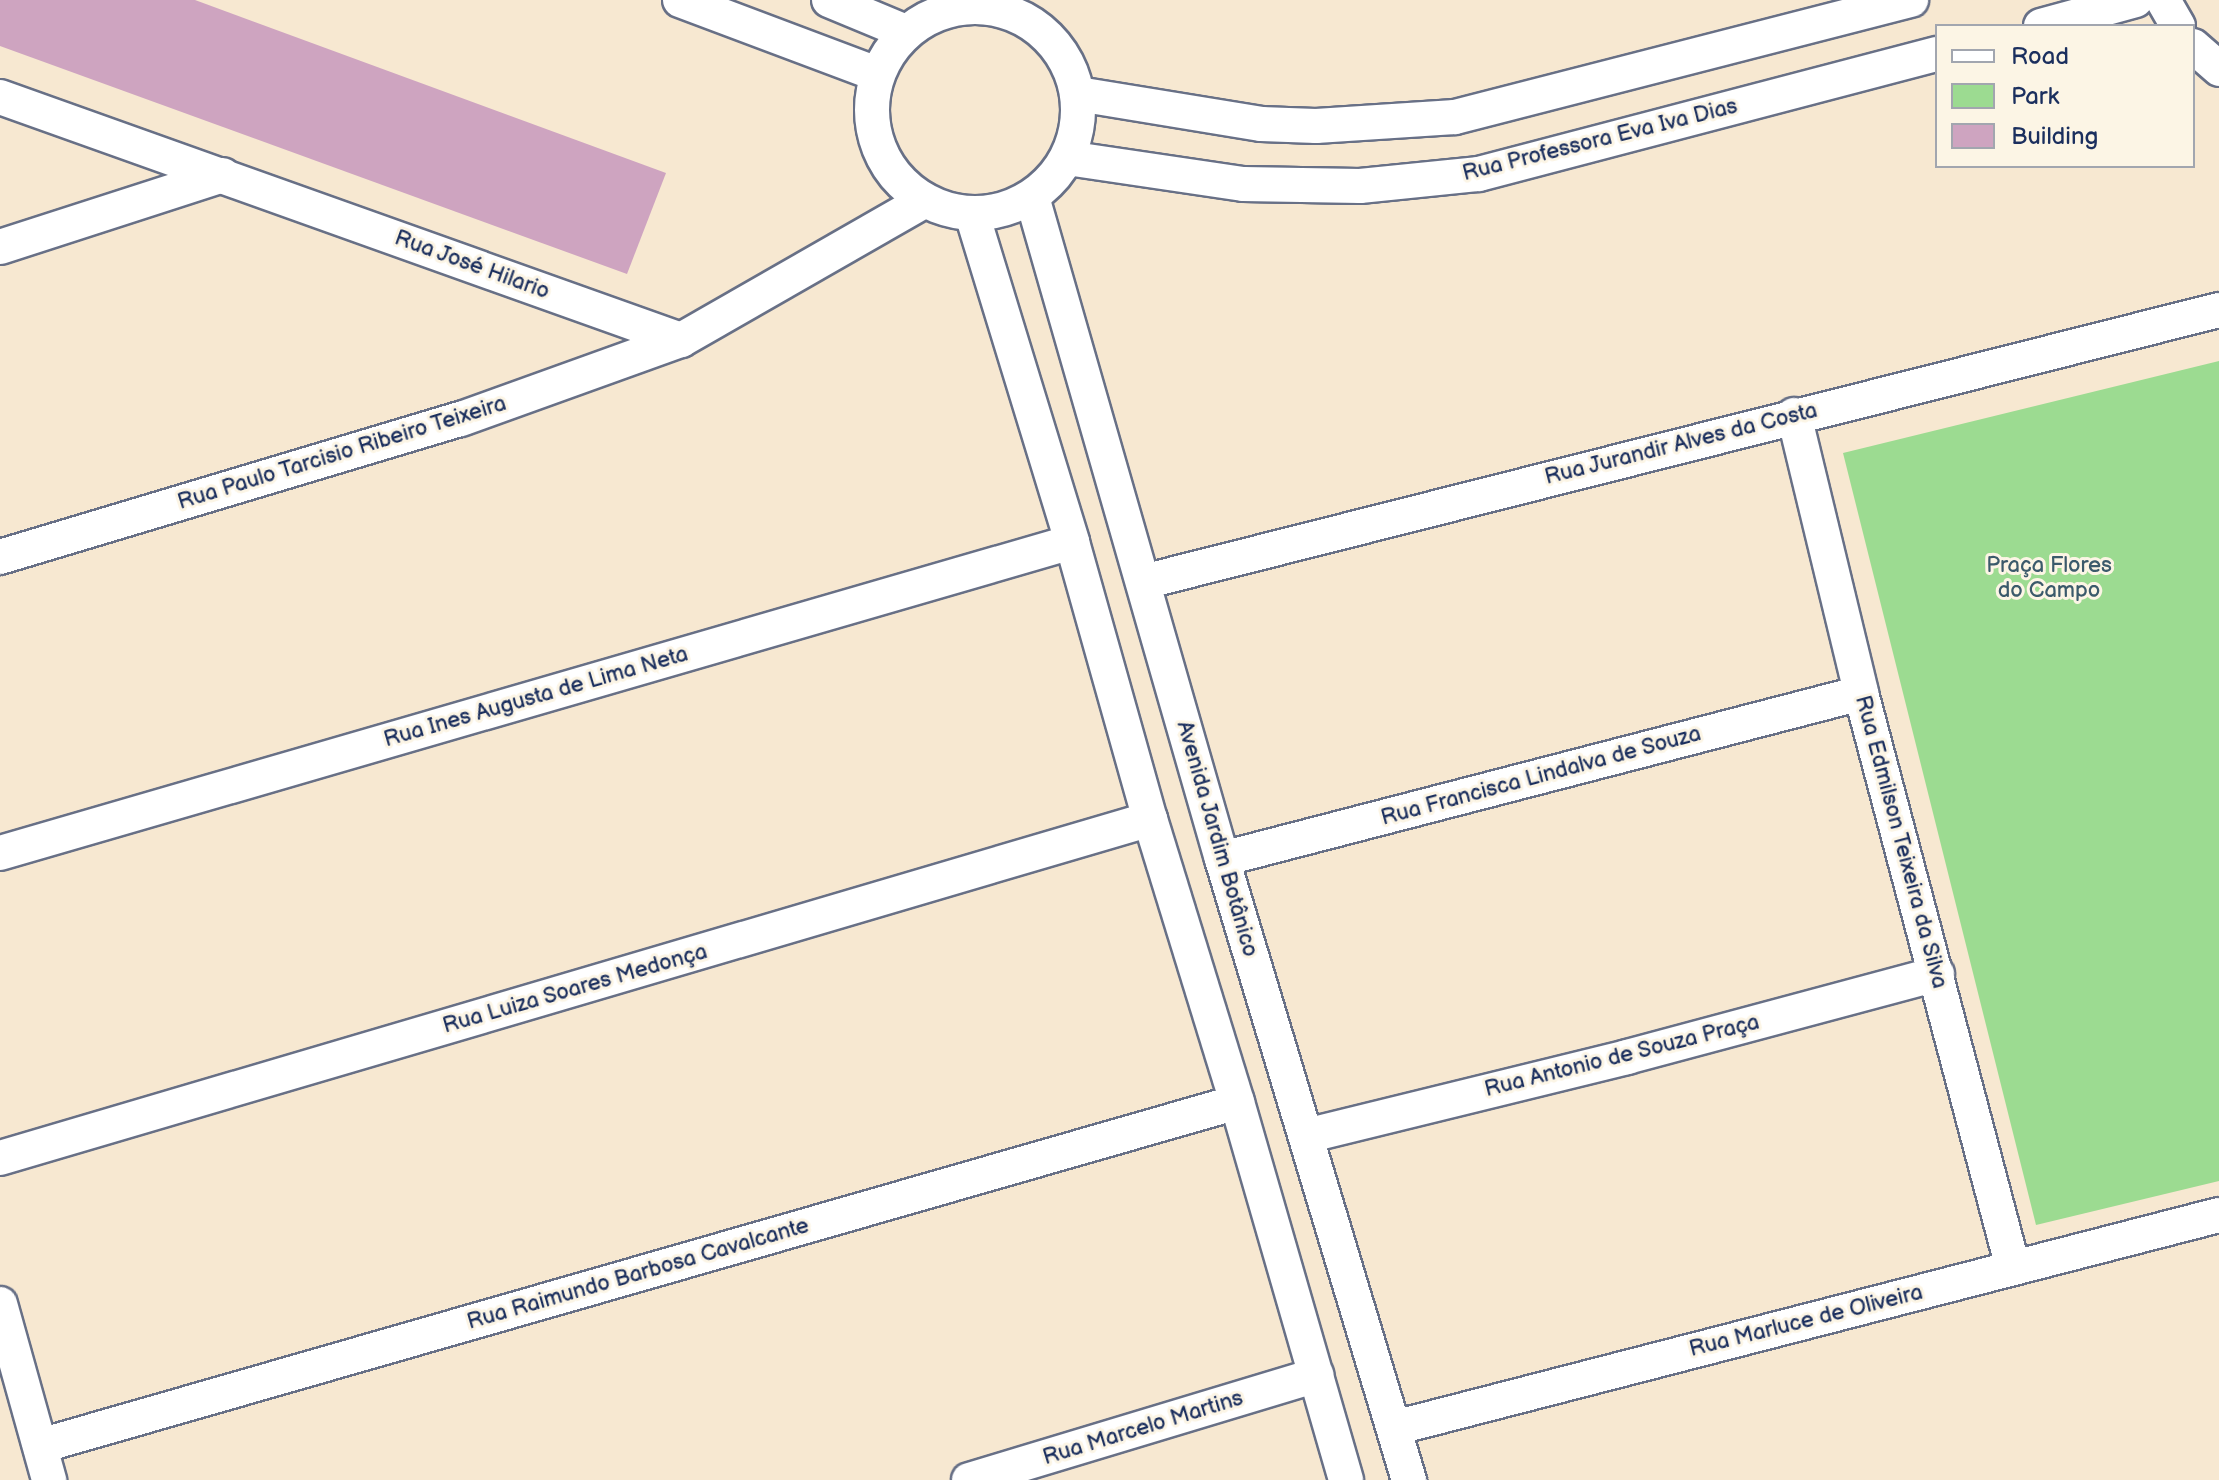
<!DOCTYPE html>
<meta charset="utf-8">
<style>
body{margin:0}
#map{position:relative;width:2219px;height:1480px;overflow:hidden;background:#f7e8d1;font-family:"Balsamiq Sans",sans-serif}
div>[style]{position:absolute}
.green>*{inset:0;background:#9cdb91}
.building>*{inset:0;background:#cea4c0}
.roads{filter:drop-shadow(2px 0 #687086) drop-shadow(-2px 0 #687086) drop-shadow(0 2px #687086) drop-shadow(0 -2px #687086)}
.street>*{height:34px;margin:-17px;padding:0 17px;transform-origin:17px;border-radius:17px;background:#fff}
.street>.ring{margin:-17px;padding:0;box-sizing:content-box;background:none;border:34px solid #fff;border-radius:50%}
span{translate:-50% -50%;white-space:nowrap;text-align:center;line-height:1.15;-webkit-text-stroke:6px #fcf5e5;paint-order:stroke}
.street-label{font-size:22px;color:#1b2f5e}
.park-label{font-size:22px;color:#3b5a6b}
.legend{position:absolute;left:1935px;top:24px;width:260px;height:144px;box-sizing:border-box;background:#fcf5e5;border:2px solid #a2a6af;margin:0;padding:10px 14px;list-style:none;font-size:24px;color:#1b2f5e}
.legend li{display:flex;align-items:center;gap:16px;height:40px}
.legend b{width:40px;border:2px solid #a2a6af}
</style>
<div id="map">
<div class="green">
<div style="clip-path:polygon(2219px 361px,2219px 1181px,2036px 1225px,1843px 453px)"></div>
</div>
<div class="building">
<div style="clip-path:polygon(0 0,195px 0,666px 173px,627px 274px,0 46px)"></div>
</div>
<div class="roads">
<div class="street">
<div style="left:680px;top:0;width:210px;rotate:20.6deg"></div>
<div style="left:829px;top:0;width:83px;rotate:22.6deg"></div>
<div style="left:2163px;top:0;width:30px;rotate:60deg"></div>
<div class="ring" style="left:872px;top:7px;width:172px;height:172px"></div>
<div style="left:2041px;top:26px;width:98px;rotate:-15.3deg"></div>
<div style="left:2193px;top:46px;width:35px;rotate:41deg"></div>
<div style="left:1078px;top:94px;width:185px;rotate:9.3deg"></div>
<div style="left:1261px;top:124px;width:55px;rotate:2.1deg"></div>
<div style="left:1316px;top:126px;width:139px;rotate:-3.7deg"></div>
<div style="left:1455px;top:117px;width:471px;rotate:-14.4deg"></div>
<div style="left:0;top:97px;width:723px;rotate:19.64deg"></div>
<div style="left:1067px;top:158px;width:178px;rotate:8.4deg"></div>
<div style="left:1243px;top:184px;width:117px;rotate:1deg"></div>
<div style="left:1360px;top:186px;width:120px;rotate:-5.8deg"></div>
<div style="left:1479px;top:174px;width:473px;rotate:-14.7deg"></div>
<div style="left:1032px;top:197px;width:689px;rotate:73.99deg"></div>
<div style="left:1222px;top:859px;width:649px;rotate:73.24deg"></div>
<div style="left:972px;top:214px;width:343px;rotate:73deg"></div>
<div style="left:1072px;top:542px;width:288px;rotate:74.3deg"></div>
<div style="left:1150px;top:819px;width:296px;rotate:72.9deg"></div>
<div style="left:1237px;top:1102px;width:393px;rotate:73.9deg"></div>
<div style="left:0;top:247px;width:234px;rotate:-17.9deg"></div>
<div style="left:1794px;top:415px;width:286px;rotate:76.4deg"></div>
<div style="left:1861px;top:693px;width:595px;rotate:75.19deg"></div>
<div style="left:0;top:557px;width:481px;rotate:-16.7deg"></div>
<div style="left:461px;top:419px;width:234px;rotate:-19.8deg"></div>
<div style="left:681px;top:340px;width:280px;rotate:-29.8deg"></div>
<div style="left:1143px;top:582px;width:1110px;rotate:-14.19deg"></div>
<div style="left:0;top:853px;width:1116px;rotate:-16.18deg"></div>
<div style="left:1222px;top:859px;width:660px;rotate:-14.56deg"></div>
<div style="left:1306px;top:1136px;width:331px;rotate:-13.8deg"></div>
<div style="left:1627px;top:1057px;width:321px;rotate:-15deg"></div>
<div style="left:0;top:1158px;width:1199px;rotate:-16.42deg"></div>
<div style="left:0;top:1304px;width:183px;rotate:74.4deg"></div>
<div style="left:1394px;top:1428px;width:852px;rotate:-14.48deg"></div>
<div style="left:40px;top:1446px;width:1245px;rotate:-16.03deg"></div>
<div style="left:969px;top:1480px;width:363px;rotate:-16.8deg"></div>
</div>
</div>
<div class="street-label">
<span style="left:1600px;top:140px;rotate:-14deg">Rua Professora Eva Iva Dias</span>
<span style="left:472px;top:265px;rotate:20deg">Rua José Hilario</span>
<span style="left:1681px;top:444px;rotate:-14deg">Rua Jurandir Alves da Costa</span>
<span style="left:342px;top:453px;rotate:-17deg">Rua Paulo Tarcisio Ribeiro Teixeira</span>
<span style="left:536px;top:697px;rotate:-16deg">Rua Ines Augusta de Lima Neta</span>
<span style="left:1541px;top:776px;rotate:-15deg">Rua Francisca Lindalva de Souza</span>
<span style="left:1217px;top:839px;rotate:74deg">Avenida Jardim Botânico</span>
<span style="left:1901px;top:842px;rotate:75deg">Rua Edmilson Teixeira da Silva</span>
<span style="left:575px;top:989px;rotate:-16deg">Rua Luiza Soares Medonça</span>
<span style="left:1622px;top:1056px;rotate:-14deg">Rua Antonio de Souza Praça</span>
<span style="left:638px;top:1274px;rotate:-16deg">Rua Raimundo Barbosa Cavalcante</span>
<span style="left:1806px;top:1321px;rotate:-14deg">Rua Marluce de Oliveira</span>
<span style="left:1143px;top:1428px;rotate:-17deg">Rua Marcelo Martins</span>
</div>
<div class="park-label">
<span style="left:2049px;top:578px">Praça Flores<br>do Campo</span>
</div>
<ul class="legend">
<li><b style="height:10px;background:#fff"></b>Road</li>
<li><b style="height:22px;background:#9cdb91"></b>Park</li>
<li><b style="height:22px;background:#cea4c0"></b>Building</li>
</ul>
</div>
